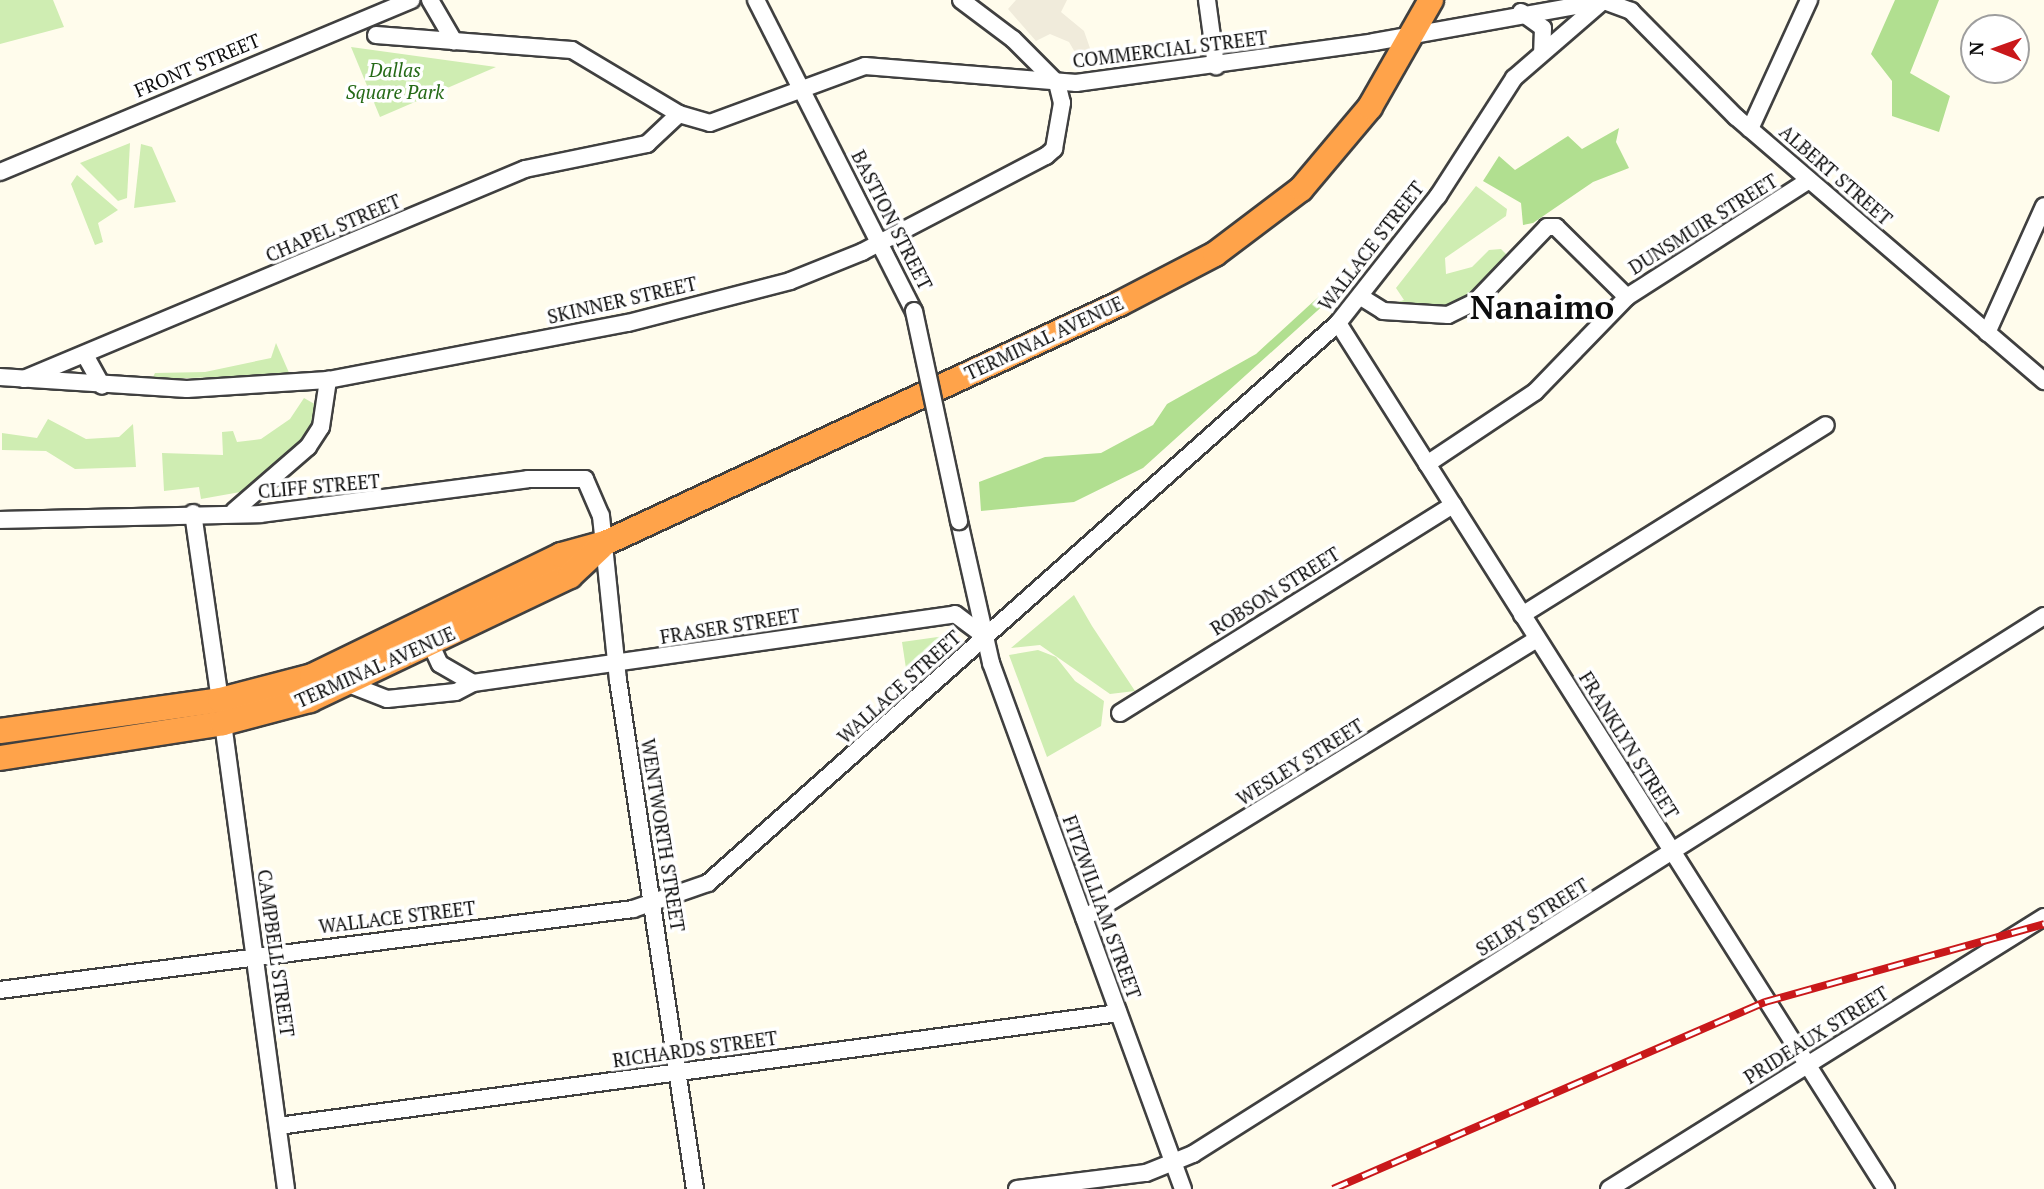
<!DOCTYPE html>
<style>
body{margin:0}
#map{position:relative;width:2044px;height:1189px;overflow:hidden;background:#fffcec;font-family:"PT Serif",serif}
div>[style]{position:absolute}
.green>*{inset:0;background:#cfedb2}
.forest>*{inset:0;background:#b1df90}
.plaza>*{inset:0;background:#f0ebdb}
.roads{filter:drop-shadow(2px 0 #404040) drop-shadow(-2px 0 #404040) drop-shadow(0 2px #404040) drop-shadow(0 -2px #404040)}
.minor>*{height:16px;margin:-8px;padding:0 8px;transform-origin:8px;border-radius:8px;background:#fff}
.highway>*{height:24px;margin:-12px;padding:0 12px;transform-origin:12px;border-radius:12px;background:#ffa34a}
.rail>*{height:8px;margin-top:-4px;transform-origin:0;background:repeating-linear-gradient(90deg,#fff 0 16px,#c9181a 0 32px);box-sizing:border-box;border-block:2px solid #c9181a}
.bridges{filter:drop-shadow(2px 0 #404040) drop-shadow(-2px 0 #404040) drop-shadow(0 2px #404040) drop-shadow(0 -2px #404040)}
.minor-bridge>*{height:16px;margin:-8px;padding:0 8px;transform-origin:8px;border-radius:8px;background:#fff}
span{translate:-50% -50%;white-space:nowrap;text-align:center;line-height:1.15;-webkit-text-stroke:7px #fff;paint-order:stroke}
.street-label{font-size:19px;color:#0d0d0d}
.park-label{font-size:19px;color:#256a17;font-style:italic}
.town-label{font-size:33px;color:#0d0d0d;font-weight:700}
.north{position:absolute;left:1960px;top:14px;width:70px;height:70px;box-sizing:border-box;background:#fff;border:2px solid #9e9e9e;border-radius:50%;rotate:271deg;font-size:19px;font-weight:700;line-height:28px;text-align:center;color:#0d0d0d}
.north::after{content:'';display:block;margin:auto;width:24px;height:32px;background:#c9181a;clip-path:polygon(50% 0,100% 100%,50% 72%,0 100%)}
</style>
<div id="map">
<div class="green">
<div style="clip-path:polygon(0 0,53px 0,64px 27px,0 44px)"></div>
<div style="clip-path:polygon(351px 47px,496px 67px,380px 117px)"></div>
<div style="clip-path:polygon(130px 143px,127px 198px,118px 201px,80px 163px)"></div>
<div style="clip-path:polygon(141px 144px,152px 147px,176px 202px,134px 208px)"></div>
<div style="clip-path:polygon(77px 175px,118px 210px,98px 223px,103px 242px,95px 245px,71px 184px)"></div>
<div style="clip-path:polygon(1476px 186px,1507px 209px,1506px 216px,1445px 258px,1446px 274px,1472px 267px,1489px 250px,1501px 249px,1509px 257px,1475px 295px,1442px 309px,1392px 304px,1404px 300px,1396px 288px)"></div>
<div style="clip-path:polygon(276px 343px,290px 375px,152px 379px,155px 373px,205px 372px,271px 358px)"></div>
<div style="clip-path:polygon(304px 398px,318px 406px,315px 423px,295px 452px,246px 491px,201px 499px,199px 487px,164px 491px,162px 453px,223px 455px,222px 432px,233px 431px,237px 442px,261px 439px,290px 419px)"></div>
<div style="clip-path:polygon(48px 419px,86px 439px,119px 437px,133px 424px,136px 467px,75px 469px,46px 451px,2px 450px,2px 433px,37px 438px)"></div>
<div style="clip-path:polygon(1074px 595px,1092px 626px,1135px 691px,1110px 694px,1040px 645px,1011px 648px)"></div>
<div style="clip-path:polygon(952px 635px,907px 675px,902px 642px)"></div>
<div style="clip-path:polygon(1038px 650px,1056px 657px,1075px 681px,1104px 701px,1101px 726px,1047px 757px,1009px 655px)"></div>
</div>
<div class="forest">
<div style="clip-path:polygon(1895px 0,1939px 0,1910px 73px,1950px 96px,1939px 132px,1892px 116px,1892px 81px,1871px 54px)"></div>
<div style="clip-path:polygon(1619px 128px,1616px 142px,1629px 168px,1593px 182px,1533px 223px,1523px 225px,1521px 203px,1483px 181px,1499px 156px,1515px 170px,1568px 136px,1582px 149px)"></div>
<div style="clip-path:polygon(1327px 289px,1327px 302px,1143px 468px,1074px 502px,981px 511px,979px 482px,1045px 457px,1101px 453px,1153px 425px,1167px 404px,1256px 354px)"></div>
</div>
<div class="plaza">
<div style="clip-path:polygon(1016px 0,1067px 0,1061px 12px,1084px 31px,1092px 54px,1076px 54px,1069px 42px,1050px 34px,1036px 41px,1008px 9px)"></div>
</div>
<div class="roads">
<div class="minor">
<div style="left:430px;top:0;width:48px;rotate:59.7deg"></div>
<div style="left:454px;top:41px;width:118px;rotate:4.4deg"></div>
<div style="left:572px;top:50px;width:125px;rotate:30.9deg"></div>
<div style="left:679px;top:114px;width:32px;rotate:16deg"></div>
<div style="left:710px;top:123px;width:165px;rotate:-20.2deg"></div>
<div style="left:865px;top:66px;width:212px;rotate:4.6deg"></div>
<div style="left:1076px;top:83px;width:301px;rotate:-7.8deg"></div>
<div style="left:1374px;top:42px;width:234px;rotate:-10.1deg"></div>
<div style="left:1604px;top:1px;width:29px;rotate:20deg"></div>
<div style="left:1631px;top:11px;width:149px;rotate:45.3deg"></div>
<div style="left:1736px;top:117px;width:406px;rotate:40.6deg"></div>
<div style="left:756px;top:0;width:349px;rotate:63.1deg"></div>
<div style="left:961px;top:0;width:65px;rotate:36.9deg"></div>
<div style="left:1013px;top:39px;width:62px;rotate:45deg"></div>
<div style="left:1207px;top:0;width:67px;rotate:82.2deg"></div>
<div style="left:1521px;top:12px;width:27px;rotate:36deg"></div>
<div style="left:1543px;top:28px;width:25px;rotate:92deg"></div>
<div style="left:376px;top:35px;width:78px;rotate:4.4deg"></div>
<div style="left:1750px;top:129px;width:142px;rotate:-65.4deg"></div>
<div style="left:0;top:172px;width:446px;rotate:-22.7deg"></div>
<div style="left:1361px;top:297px;width:26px;rotate:32deg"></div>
<div style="left:1383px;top:311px;width:65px;rotate:3.5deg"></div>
<div style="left:1448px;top:315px;width:30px;rotate:-26deg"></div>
<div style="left:1475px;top:302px;width:104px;rotate:-46.2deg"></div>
<div style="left:1547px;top:227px;width:9px"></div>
<div style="left:1556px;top:227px;width:100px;rotate:44.6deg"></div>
<div style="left:1338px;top:323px;width:1025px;rotate:57.67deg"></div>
<div style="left:1987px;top:333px;width:139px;rotate:-65.8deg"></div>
<div style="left:85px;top:355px;width:35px;rotate:61deg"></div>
<div style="left:0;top:377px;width:187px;rotate:3.7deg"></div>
<div style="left:187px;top:389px;width:141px;rotate:-3.7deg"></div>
<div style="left:328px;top:380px;width:305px;rotate:-10.8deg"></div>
<div style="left:628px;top:323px;width:167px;rotate:-14.5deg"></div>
<div style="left:790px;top:281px;width:78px;rotate:-21.9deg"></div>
<div style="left:862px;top:252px;width:208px;rotate:-27.6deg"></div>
<div style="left:1046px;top:156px;width:11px;rotate:-41deg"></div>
<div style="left:1054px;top:149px;width:47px;rotate:-80.1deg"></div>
<div style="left:1062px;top:103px;width:21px;rotate:-104deg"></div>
<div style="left:24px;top:379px;width:543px;rotate:-22.74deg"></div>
<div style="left:525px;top:169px;width:125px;rotate:-11.6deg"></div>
<div style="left:647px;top:144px;width:44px;rotate:-43.2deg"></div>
<div style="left:1427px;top:464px;width:130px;rotate:-33.7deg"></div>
<div style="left:1535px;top:392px;width:132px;rotate:-45.9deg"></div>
<div style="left:1627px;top:297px;width:216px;rotate:-32.7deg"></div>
<div style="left:234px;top:511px;width:98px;rotate:-40.9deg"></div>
<div style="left:308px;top:447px;width:24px;rotate:-57deg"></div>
<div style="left:321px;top:427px;width:48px;rotate:-81.5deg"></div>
<div style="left:193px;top:513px;width:189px;rotate:81.8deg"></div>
<div style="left:0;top:520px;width:260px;rotate:-1.3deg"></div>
<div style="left:260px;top:514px;width:270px;rotate:-7.4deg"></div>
<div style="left:528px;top:479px;width:57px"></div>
<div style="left:585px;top:479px;width:40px;rotate:66.6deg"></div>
<div style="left:601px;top:516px;width:165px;rotate:84.1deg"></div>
<div style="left:618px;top:680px;width:515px;rotate:81.4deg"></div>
<div style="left:959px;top:521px;width:146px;rotate:77.3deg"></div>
<div style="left:991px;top:663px;width:560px;rotate:69.95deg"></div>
<div style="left:1522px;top:615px;width:358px;rotate:-32deg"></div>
<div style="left:430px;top:643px;width:23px;rotate:65deg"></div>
<div style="left:440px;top:664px;width:38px;rotate:30deg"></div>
<div style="left:346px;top:683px;width:44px;rotate:21.3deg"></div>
<div style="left:387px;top:699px;width:69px;rotate:-5.8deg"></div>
<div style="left:456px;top:692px;width:19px;rotate:-28deg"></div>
<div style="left:473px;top:683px;width:487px;rotate:-8.1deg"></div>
<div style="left:955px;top:614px;width:38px;rotate:37deg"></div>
<div style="left:1120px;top:713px;width:393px;rotate:-32deg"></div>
<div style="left:223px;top:723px;width:470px;rotate:82.3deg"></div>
<div style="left:1084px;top:918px;width:532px;rotate:-31.63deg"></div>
<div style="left:0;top:990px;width:638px;rotate:-7.29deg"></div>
<div style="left:633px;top:909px;width:79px;rotate:-19.1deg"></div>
<div style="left:708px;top:883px;width:843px;rotate:-41.63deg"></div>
<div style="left:1338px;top:323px;width:162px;rotate:-51.8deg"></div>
<div style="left:1438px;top:196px;width:140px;rotate:-57.2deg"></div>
<div style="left:1514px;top:78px;width:119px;rotate:-40.9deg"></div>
<div style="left:278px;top:1126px;width:848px;rotate:-7.66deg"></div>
<div style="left:1017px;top:1189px;width:130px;rotate:-7.1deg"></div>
<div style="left:1146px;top:1173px;width:51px;rotate:-22deg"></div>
<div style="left:1193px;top:1154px;width:1007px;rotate:-32.3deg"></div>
<div style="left:1609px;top:1189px;width:513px;rotate:-32.02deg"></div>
</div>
<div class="highway">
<div style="left:0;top:731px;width:222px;rotate:-8deg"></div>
<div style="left:220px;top:700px;width:95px;rotate:-14.6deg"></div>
<div style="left:312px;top:676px;width:277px;rotate:-25.9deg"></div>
<div style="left:561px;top:555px;width:46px;rotate:-15.3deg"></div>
<div style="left:605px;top:543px;width:567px;rotate:-24.94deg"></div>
<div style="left:1119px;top:304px;width:108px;rotate:-27.5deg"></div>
<div style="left:1215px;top:254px;width:108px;rotate:-37.1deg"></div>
<div style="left:1301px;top:189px;width:107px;rotate:-49.9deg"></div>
<div style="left:1370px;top:107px;width:123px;rotate:-60.3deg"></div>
<div style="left:0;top:758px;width:226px;rotate:-8.9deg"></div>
<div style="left:223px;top:723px;width:90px;rotate:-14.8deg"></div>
<div style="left:310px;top:700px;width:288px;rotate:-25.5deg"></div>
<div style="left:570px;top:576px;width:42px;rotate:-43.1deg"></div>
</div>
</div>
<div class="rail">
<div style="left:1333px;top:1189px;width:471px;rotate:-23.4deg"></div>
<div style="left:1765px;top:1002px;width:290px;rotate:-15.6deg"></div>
</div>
<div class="bridges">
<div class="minor-bridge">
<div style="left:914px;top:311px;width:215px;rotate:77.9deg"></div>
</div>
</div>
<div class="street-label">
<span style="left:1170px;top:49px;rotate:-7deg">COMMERCIAL STREET</span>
<span style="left:197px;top:65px;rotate:-23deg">FRONT STREET</span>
<span style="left:1836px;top:175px;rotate:41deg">ALBERT STREET</span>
<span style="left:892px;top:220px;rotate:63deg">BASTION STREET</span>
<span style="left:1703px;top:224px;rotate:-32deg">DUNSMUIR STREET</span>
<span style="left:333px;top:228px;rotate:-23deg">CHAPEL STREET</span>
<span style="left:1371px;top:246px;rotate:-52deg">WALLACE STREET</span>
<span style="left:622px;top:300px;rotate:-13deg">SKINNER STREET</span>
<span style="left:1044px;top:338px;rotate:-25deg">TERMINAL AVENUE</span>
<span style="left:319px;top:486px;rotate:-5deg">CLIFF STREET</span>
<span style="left:1275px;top:591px;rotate:-32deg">ROBSON STREET</span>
<span style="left:730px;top:626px;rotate:-9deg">FRASER STREET</span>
<span style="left:375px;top:667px;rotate:-24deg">TERMINAL AVENUE</span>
<span style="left:899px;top:687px;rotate:-42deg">WALLACE STREET</span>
<span style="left:1629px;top:745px;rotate:58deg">FRANKLYN STREET</span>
<span style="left:1300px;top:762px;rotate:-32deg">WESLEY STREET</span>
<span style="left:663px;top:835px;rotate:81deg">WENTWORTH STREET</span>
<span style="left:1102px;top:907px;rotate:70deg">FITZWILLIAM STREET</span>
<span style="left:397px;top:917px;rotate:-7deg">WALLACE STREET</span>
<span style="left:1532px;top:917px;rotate:-32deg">SELBY STREET</span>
<span style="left:276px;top:953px;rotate:82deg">CAMPBELL STREET</span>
<span style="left:1816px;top:1035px;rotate:-32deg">PRIDEAUX STREET</span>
<span style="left:695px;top:1049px;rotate:-8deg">RICHARDS STREET</span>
</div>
<div class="park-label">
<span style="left:395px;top:81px">Dallas<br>Square Park</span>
</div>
<div class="town-label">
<span style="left:1542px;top:307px">Nanaimo</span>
</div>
<div class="north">N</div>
</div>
